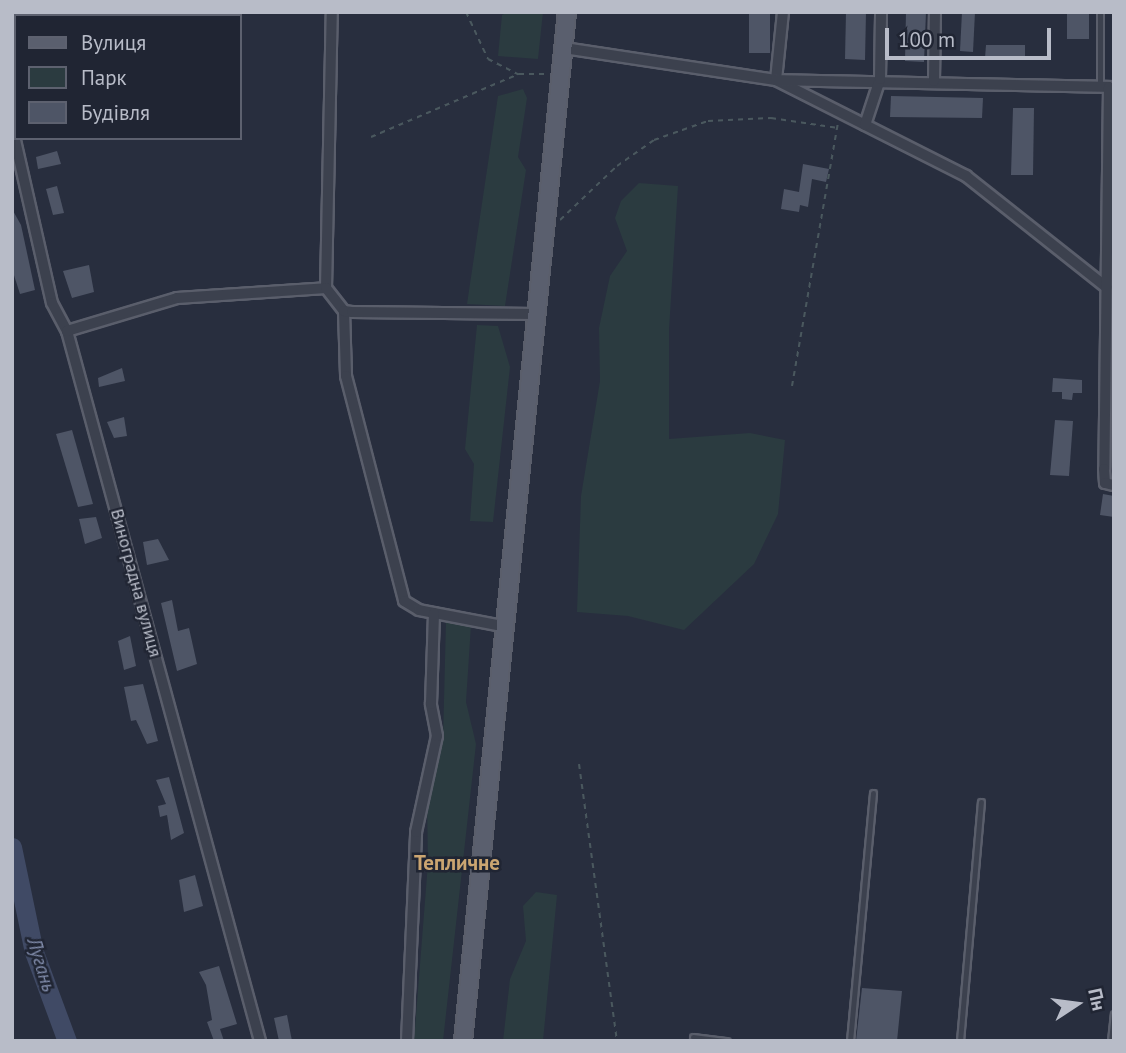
<!DOCTYPE html>
<meta charset="utf-8">
<style>
body{margin:0}
#map{position:relative;width:1126px;height:1053px;overflow:hidden;background:#282e3e;font-family:"PT Sans",sans-serif}
div>[style]{position:absolute}
.green>*{inset:0;background:#2b3b40}
.river>*{height:19px;margin:-9.5px;padding:0 9.5px;transform-origin:9.5px;border-radius:9.5px;background:#404a65}
.building>*{inset:0;background:#4e5566}
.path>*{height:2px;margin-top:-1px;transform-origin:0;background:repeating-linear-gradient(90deg,#4a585e 0 5px,transparent 0 10px)}
.roads{filter:drop-shadow(2px 0 #5a5e6b) drop-shadow(-2px 0 #5a5e6b) drop-shadow(0 2px #5a5e6b) drop-shadow(0 -2px #5a5e6b)}
.service>*{height:5px;margin:-2.5px;padding:0 2.5px;transform-origin:2.5px;border-radius:2.5px;background:#3c414e}
.minor>*{height:10px;margin:-5px;padding:0 5px;transform-origin:5px;border-radius:5px;background:#3c414e}
.primary>*{height:16px;margin:-8px;padding:0 8px;transform-origin:8px;border-radius:8px;background:#5a5f6e}
span{translate:-50% -50%;white-space:nowrap;text-align:center;line-height:1.15;-webkit-text-stroke:5px #202533;paint-order:stroke}
.street-label{font-size:18px;color:#b8bcc8}
.water-label{font-size:19px;color:#838ead;font-style:italic}
.quarter-label{font-size:21px;color:#cba571;font-weight:700}
.frame{position:absolute;inset:0;border:14px solid #b8bcc8;pointer-events:none}
.legend{position:absolute;left:14px;top:14px;width:228px;height:126px;box-sizing:border-box;background:#202533;border:2px solid #5d616f;margin:0;padding:9px 12px;list-style:none;font-size:21px;color:#b8bcc8}
.legend li{display:flex;align-items:center;gap:14px;height:35px}
.legend b{width:35px;border:2px solid #5d616f}
.north{position:absolute;left:1042px;top:969px;width:70px;height:70px;-webkit-text-stroke:5px #202533;paint-order:stroke;rotate:77deg;font-size:19px;font-weight:700;line-height:28px;text-align:center;color:#b8bcc8}
.north::after{content:'';display:block;margin:auto;width:24px;height:32px;background:#b8bcc8;clip-path:polygon(50% 0,100% 100%,50% 72%,0 100%)}
.scale{position:absolute;left:885px;top:28px;width:166px;height:32px;box-sizing:border-box;border:4px solid #b8bcc8;border-top:0;padding-left:9px;font-size:21px;line-height:24px;white-space:nowrap;color:#b8bcc8;-webkit-text-stroke:5px #202533;paint-order:stroke}
</style>
<div id="map">
<div class="green">
<div style="clip-path:polygon(508px 12px,543px 12px,538px 59px,498px 56px,502px 15px)"></div>
<div style="clip-path:polygon(523px 89px,527px 98px,518px 157px,526px 170px,505px 306px,467px 304px,498px 96px)"></div>
<div style="clip-path:polygon(639px 183px,678px 186px,669px 330px,669px 439px,750px 433px,785px 440px,778px 514px,754px 564px,684px 630px,628px 616px,577px 612px,581px 496px,600px 381px,599px 328px,610px 276px,627px 251px,615px 218px,621px 201px)"></div>
<div style="clip-path:polygon(477px 325px,498px 326px,510px 367px,493px 522px,470px 521px,474px 464px,465px 449px)"></div>
<div style="clip-path:polygon(446px 620px,471px 625px,466px 702px,476px 744px,443px 1041px,414px 1041px,428px 863px,427px 803px,443px 740px)"></div>
<div style="clip-path:polygon(536px 892px,557px 895px,543px 1041px,503px 1041px,510px 979px,526px 941px,523px 906px)"></div>
</div>
<div class="river">
<div style="left:12px;top:847px;width:107px;rotate:78.2deg"></div>
<div style="left:34px;top:952px;width:95px;rotate:69.7deg"></div>
</div>
<div class="building">
<div style="clip-path:polygon(749px 12px,770px 12px,770px 53px,749px 53px)"></div>
<div style="clip-path:polygon(846px 12px,866px 12px,865px 60px,845px 59px)"></div>
<div style="clip-path:polygon(906px 12px,926px 12px,924px 62px,905px 61px)"></div>
<div style="clip-path:polygon(962px 12px,975px 12px,973px 52px,960px 51px)"></div>
<div style="clip-path:polygon(1067px 12px,1089px 12px,1089px 39px,1067px 39px)"></div>
<div style="clip-path:polygon(986px 45px,1025px 45px,1025px 58px,985px 58px)"></div>
<div style="clip-path:polygon(891px 96px,983px 98px,982px 118px,890px 117px)"></div>
<div style="clip-path:polygon(1013px 108px,1034px 108px,1033px 175px,1011px 175px)"></div>
<div style="clip-path:polygon(57px 151px,61px 164px,38px 169px,36px 157px)"></div>
<div style="clip-path:polygon(803px 164px,829px 169px,826px 182px,812px 179px,808px 207px,800px 205px,799px 212px,781px 209px,784px 189px,799px 192px)"></div>
<div style="clip-path:polygon(57px 186px,64px 213px,53px 215px,46px 189px)"></div>
<div style="clip-path:polygon(12px 209px,21px 225px,35px 290px,20px 294px,12px 269px)"></div>
<div style="clip-path:polygon(89px 265px,94px 292px,72px 298px,63px 271px)"></div>
<div style="clip-path:polygon(122px 368px,125px 381px,99px 387px,98px 378px)"></div>
<div style="clip-path:polygon(1053px 378px,1082px 380px,1082px 393px,1073px 393px,1072px 400px,1062px 399px,1062px 392px,1052px 392px)"></div>
<div style="clip-path:polygon(124px 417px,127px 436px,114px 438px,107px 422px)"></div>
<div style="clip-path:polygon(1055px 420px,1073px 421px,1069px 476px,1050px 475px)"></div>
<div style="clip-path:polygon(72px 430px,93px 504px,78px 507px,56px 434px)"></div>
<div style="clip-path:polygon(1103px 494px,1114px 496px,1114px 517px,1100px 515px)"></div>
<div style="clip-path:polygon(96px 517px,102px 538px,85px 544px,79px 519px)"></div>
<div style="clip-path:polygon(158px 539px,169px 560px,147px 565px,143px 542px)"></div>
<div style="clip-path:polygon(172px 600px,178px 631px,189px 628px,197px 664px,177px 671px,161px 603px)"></div>
<div style="clip-path:polygon(130px 636px,136px 666px,124px 670px,118px 641px)"></div>
<div style="clip-path:polygon(143px 684px,158px 741px,147px 744px,136px 720px,131px 721px,124px 687px)"></div>
<div style="clip-path:polygon(169px 777px,184px 833px,171px 840px,167px 815px,160px 817px,158px 806px,166px 804px,156px 780px)"></div>
<div style="clip-path:polygon(195px 875px,203px 906px,184px 912px,179px 880px)"></div>
<div style="clip-path:polygon(219px 966px,237px 1024px,220px 1029px,224px 1041px,214px 1041px,207px 1022px,212px 1020px,206px 985px,199px 972px)"></div>
<div style="clip-path:polygon(862px 988px,902px 991px,897px 1041px,856px 1041px)"></div>
<div style="clip-path:polygon(287px 1015px,292px 1041px,279px 1041px,274px 1018px)"></div>
</div>
<div class="path">
<div style="left:466px;top:12px;width:52px;rotate:64.9deg"></div>
<div style="left:488px;top:59px;width:34px;rotate:27deg"></div>
<div style="left:371px;top:137px;width:161px;rotate:-23.1deg"></div>
<div style="left:519px;top:74px;width:27px"></div>
<div style="left:560px;top:220px;width:79px;rotate:-43.5deg"></div>
<div style="left:617px;top:166px;width:45px;rotate:-35.1deg"></div>
<div style="left:654px;top:140px;width:57px;rotate:-19.4deg"></div>
<div style="left:708px;top:121px;width:63px;rotate:-2.7deg"></div>
<div style="left:771px;top:118px;width:68px;rotate:8.5deg"></div>
<div style="left:792px;top:386px;width:267px;rotate:-80.1deg"></div>
<div style="left:579px;top:764px;width:280px;rotate:82.2deg"></div>
</div>
<div class="roads">
<div class="service">
<div style="left:1100px;top:86px;width:74px;rotate:-90deg"></div>
<div style="left:693px;top:1037px;width:34px;rotate:7deg"></div>
<div style="left:850px;top:1041px;width:249px;rotate:-84.7deg"></div>
<div style="left:960px;top:1041px;width:240px;rotate:-85deg"></div>
<div style="left:1111px;top:1041px;width:27px;rotate:-84deg"></div>
</div>
<div class="minor">
<div style="left:783px;top:12px;width:68px;rotate:95.9deg"></div>
<div style="left:776px;top:80px;width:213px;rotate:26.8deg"></div>
<div style="left:966px;top:176px;width:179px;rotate:38.4deg"></div>
<div style="left:564px;top:48px;width:214px;rotate:8.6deg"></div>
<div style="left:776px;top:80px;width:333px;rotate:1.2deg"></div>
<div style="left:1109px;top:87px;width:382px;rotate:90.7deg"></div>
<div style="left:1104px;top:469px;width:14px;rotate:86deg"></div>
<div style="left:1105px;top:483px;width:9px;rotate:13deg"></div>
<div style="left:934px;top:81px;width:69px;rotate:-89.2deg"></div>
<div style="left:865px;top:125px;width:48px;rotate:-71.9deg"></div>
<div style="left:880px;top:79px;width:67px;rotate:-89.1deg"></div>
<div style="left:12px;top:127px;width:180px;rotate:77.2deg"></div>
<div style="left:52px;top:303px;width:32px;rotate:62deg"></div>
<div style="left:67px;top:331px;width:736px;rotate:74.79deg"></div>
<div style="left:326px;top:288px;width:276px;rotate:-88.8deg"></div>
<div style="left:344px;top:311px;width:65px;rotate:88.2deg"></div>
<div style="left:346px;top:376px;width:232px;rotate:75.5deg"></div>
<div style="left:404px;top:601px;width:17px;rotate:31deg"></div>
<div style="left:419px;top:610px;width:85px;rotate:10.9deg"></div>
<div style="left:67px;top:331px;width:115px;rotate:-16.7deg"></div>
<div style="left:177px;top:298px;width:149px;rotate:-3.8deg"></div>
<div style="left:326px;top:288px;width:29px;rotate:52deg"></div>
<div style="left:344px;top:311px;width:8px;rotate:7deg"></div>
<div style="left:352px;top:312px;width:183px;rotate:0.6deg"></div>
<div style="left:407px;top:1041px;width:209px;rotate:-87.5deg"></div>
<div style="left:416px;top:832px;width:98px;rotate:-77.7deg"></div>
<div style="left:437px;top:736px;width:33px;rotate:-101deg"></div>
<div style="left:431px;top:704px;width:91px;rotate:-88.1deg"></div>
</div>
<div class="primary">
<div style="left:463px;top:1041px;width:1034px;rotate:-84.23deg"></div>
</div>
</div>
<div class="street-label">
<span style="left:136px;top:583px;rotate:75deg">Виноградна вулиця</span>
</div>
<div class="water-label">
<span style="left:41px;top:965px;rotate:73deg">Лугань</span>
</div>
<div class="quarter-label">
<span style="left:457px;top:863px">Тепличне</span>
</div>
<div class="frame"></div>
<ul class="legend">
<li><b style="height:9px;background:#5a5f6e"></b>Вулиця</li>
<li><b style="height:19px;background:#2b3b40"></b>Парк</li>
<li><b style="height:19px;background:#4e5566"></b>Будівля</li>
</ul>
<div class="north">Пн</div>
<div class="scale">100 m</div>
</div>
